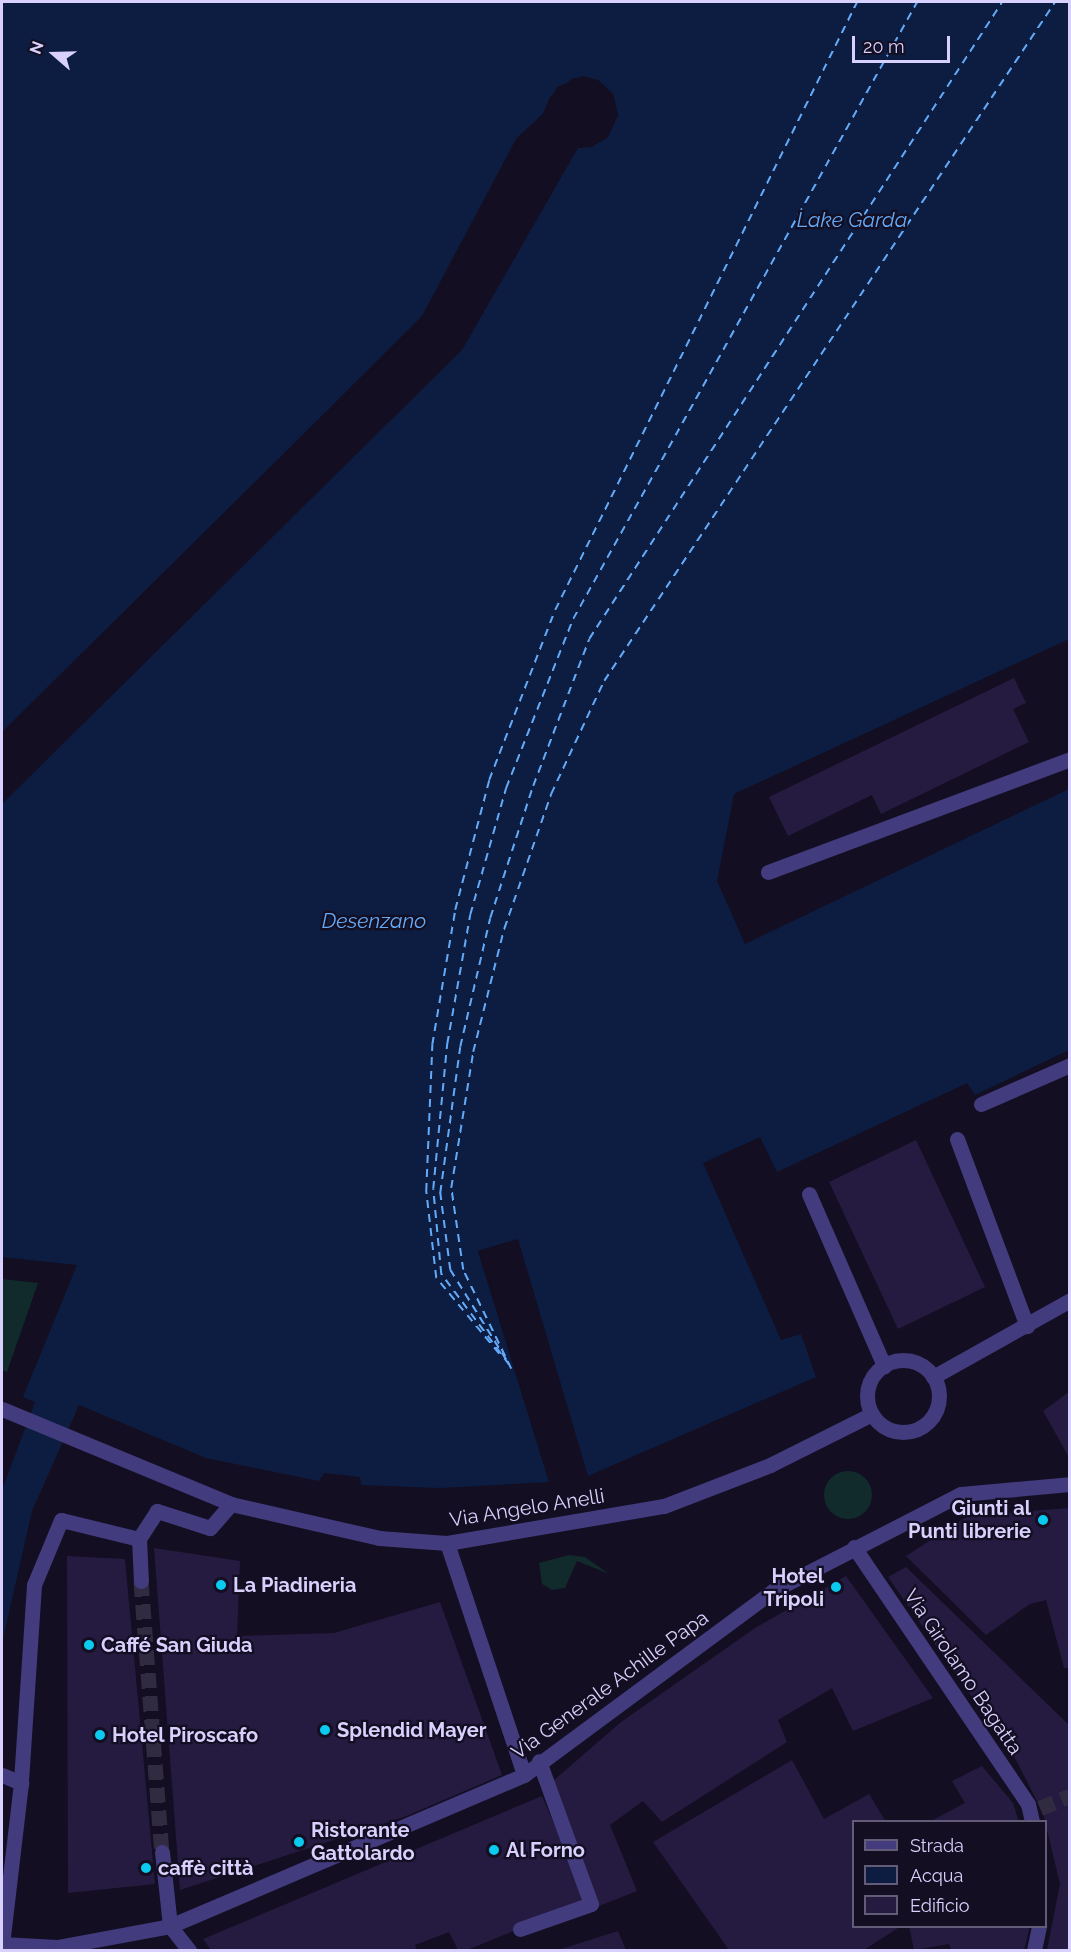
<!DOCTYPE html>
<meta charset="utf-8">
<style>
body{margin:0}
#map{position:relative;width:1071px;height:1952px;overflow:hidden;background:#130e21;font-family:Raleway,sans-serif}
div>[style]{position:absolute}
.green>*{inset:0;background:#112a2b}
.round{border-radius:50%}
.water>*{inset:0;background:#0d1d41}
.pier>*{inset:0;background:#130e21}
.ferry>*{height:1.5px;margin-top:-0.75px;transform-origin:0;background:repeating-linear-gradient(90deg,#63aaf9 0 8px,transparent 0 14px)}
.building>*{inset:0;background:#251b41}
.minor-tunnel>*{height:15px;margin-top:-7.5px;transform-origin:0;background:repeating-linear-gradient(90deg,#312b42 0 15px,transparent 0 23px)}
.minor>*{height:15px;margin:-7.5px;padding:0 7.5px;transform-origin:7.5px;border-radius:7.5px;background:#423b7e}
.minor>.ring{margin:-7.5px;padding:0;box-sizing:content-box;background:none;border:15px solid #423b7e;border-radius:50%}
.dots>*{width:16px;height:16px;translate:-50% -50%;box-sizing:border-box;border:3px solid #130e21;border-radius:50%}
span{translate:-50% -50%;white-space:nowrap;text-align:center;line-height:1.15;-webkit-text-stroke:4.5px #130e21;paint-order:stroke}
.street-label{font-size:20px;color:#d8d0fd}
.poi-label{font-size:20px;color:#d8d0fd;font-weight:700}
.right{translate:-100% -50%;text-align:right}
.left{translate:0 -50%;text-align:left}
.water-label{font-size:21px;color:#63aaf9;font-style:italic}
.frame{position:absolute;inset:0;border:3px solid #d8d0fd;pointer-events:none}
.legend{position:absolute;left:852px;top:1820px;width:195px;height:108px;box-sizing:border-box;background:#130e21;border:2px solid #625c79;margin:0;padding:8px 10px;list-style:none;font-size:18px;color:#d8d0fd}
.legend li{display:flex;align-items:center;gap:12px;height:30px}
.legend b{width:30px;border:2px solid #625c79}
.north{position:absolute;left:24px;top:24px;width:60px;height:60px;-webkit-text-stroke:4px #130e21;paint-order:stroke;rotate:290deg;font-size:16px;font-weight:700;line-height:24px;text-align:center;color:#d8d0fd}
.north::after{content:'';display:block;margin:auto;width:21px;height:27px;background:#d8d0fd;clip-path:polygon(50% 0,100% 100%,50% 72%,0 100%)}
.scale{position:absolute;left:852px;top:36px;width:98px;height:27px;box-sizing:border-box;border:3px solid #d8d0fd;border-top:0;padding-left:8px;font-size:18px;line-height:21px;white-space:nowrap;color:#d8d0fd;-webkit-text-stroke:4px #130e21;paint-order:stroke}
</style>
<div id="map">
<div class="green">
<div style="clip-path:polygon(2px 1279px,38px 1283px,7px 1372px,2px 1370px)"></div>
<div class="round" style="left:824px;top:1471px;width:48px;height:48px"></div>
<div style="clip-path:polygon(569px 1555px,585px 1557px,609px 1574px,577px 1561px,565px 1588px,552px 1590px,542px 1584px,539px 1563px)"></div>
</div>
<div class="water">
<div style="clip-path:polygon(2px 2px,1069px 2px,1069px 639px,734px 794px,717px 881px,745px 944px,1069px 789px,1069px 1050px,975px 1095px,967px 1083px,777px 1172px,760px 1137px,703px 1163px,781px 1340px,801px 1334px,816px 1377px,588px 1476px,518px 1239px,478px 1251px,549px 1482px,440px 1488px,361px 1485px,360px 1477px,324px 1473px,319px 1481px,206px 1458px,79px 1405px,32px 1511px,2px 1643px,2px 1490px,35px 1402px,23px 1397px,77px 1265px,2px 1257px,2px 804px,462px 350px,578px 148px,608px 137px,618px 115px,613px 94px,598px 80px,573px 78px,550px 97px,543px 114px,518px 137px,423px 316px,2px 732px)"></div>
</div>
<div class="pier">
<div style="clip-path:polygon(582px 76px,598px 80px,613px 94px,618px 115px,608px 137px,592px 147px,578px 148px,611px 129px,614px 105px,605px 88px,582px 80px,559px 89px,545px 116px,520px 139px,425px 318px,2px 735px,422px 316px,516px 139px,543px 114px,557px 87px)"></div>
<div style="clip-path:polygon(510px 1241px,481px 1253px,549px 1482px,478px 1251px)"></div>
</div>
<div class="ferry">
<div style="left:499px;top:1354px;width:99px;rotate:-129.7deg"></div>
<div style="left:436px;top:1278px;width:88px;rotate:-96.6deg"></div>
<div style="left:426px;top:1191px;width:146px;rotate:-87.6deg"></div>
<div style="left:432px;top:1045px;width:137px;rotate:-80.3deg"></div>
<div style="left:455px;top:910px;width:134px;rotate:-75.3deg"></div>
<div style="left:489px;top:780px;width:182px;rotate:-68.8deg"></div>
<div style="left:555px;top:610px;width:679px;rotate:-63.59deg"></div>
<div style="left:506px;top:1360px;width:106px;rotate:-121.9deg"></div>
<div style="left:450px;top:1270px;width:78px;rotate:-97.4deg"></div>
<div style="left:440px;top:1193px;width:147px;rotate:-82.2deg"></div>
<div style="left:460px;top:1047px;width:132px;rotate:-76.9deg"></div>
<div style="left:490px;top:918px;width:139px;rotate:-72deg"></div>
<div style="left:533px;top:786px;width:157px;rotate:-69.1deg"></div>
<div style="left:589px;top:639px;width:759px;rotate:-57.04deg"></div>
<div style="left:509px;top:1365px;width:114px;rotate:-126.8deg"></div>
<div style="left:441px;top:1274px;width:85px;rotate:-95.4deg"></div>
<div style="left:433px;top:1189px;width:146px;rotate:-84.5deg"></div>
<div style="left:447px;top:1044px;width:131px;rotate:-79.9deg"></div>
<div style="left:470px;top:915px;width:132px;rotate:-74.2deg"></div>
<div style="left:506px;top:788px;width:182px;rotate:-68.4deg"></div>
<div style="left:573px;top:619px;width:706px;rotate:-60.86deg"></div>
<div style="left:511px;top:1369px;width:110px;rotate:-115.9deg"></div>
<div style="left:463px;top:1270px;width:83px;rotate:-98.3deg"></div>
<div style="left:451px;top:1188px;width:138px;rotate:-80.8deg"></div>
<div style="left:473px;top:1052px;width:127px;rotate:-75.9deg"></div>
<div style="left:504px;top:929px;width:143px;rotate:-70.8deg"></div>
<div style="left:551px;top:794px;width:125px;rotate:-64.9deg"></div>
<div style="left:604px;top:681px;width:815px;rotate:-56.41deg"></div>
</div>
<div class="building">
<div style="clip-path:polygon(1014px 678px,1026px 703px,1013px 709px,1029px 742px,881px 814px,872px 795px,788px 836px,769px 797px)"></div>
<div style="clip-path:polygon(916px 1140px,985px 1287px,898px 1329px,829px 1182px)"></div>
<div style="clip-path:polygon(1070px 1391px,1070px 1459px,1043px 1411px)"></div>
<div style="clip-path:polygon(1070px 1508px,1070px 1668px,1064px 1668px,1046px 1600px,1030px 1604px,986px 1635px,906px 1556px,968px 1516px)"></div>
<div style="clip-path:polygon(154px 1548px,240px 1561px,237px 1636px,334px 1633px,440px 1602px,502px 1775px,404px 1817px,180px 1890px)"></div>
<div style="clip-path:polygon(67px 1556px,125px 1559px,155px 1884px,68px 1893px)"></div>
<div style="clip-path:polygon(906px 1567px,1070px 1726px,1070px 1950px,1047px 1950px,1060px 1884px,1043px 1813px,1016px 1760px,888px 1577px)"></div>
<div style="clip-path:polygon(846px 1576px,933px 1698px,853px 1731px,832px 1688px,778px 1720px,787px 1742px,662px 1822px,643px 1801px,610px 1825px,637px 1891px,599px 1906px,553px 1781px,621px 1722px,755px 1628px)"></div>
<div style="clip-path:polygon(792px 1760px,824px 1819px,869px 1794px,886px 1822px,854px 1822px,854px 1926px,901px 1926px,864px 1950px,729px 1950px,653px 1842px)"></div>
<div style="clip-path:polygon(982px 1766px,1013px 1803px,1019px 1822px,929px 1822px,965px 1803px,952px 1781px)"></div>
<div style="clip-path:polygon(542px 1796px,587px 1901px,467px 1950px,458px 1950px,449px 1932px,415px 1945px,417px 1950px,211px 1950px,203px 1939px)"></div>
<div style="clip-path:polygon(909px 1926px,1030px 1926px,1024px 1950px,951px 1950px,949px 1944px,914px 1950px)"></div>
<div style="clip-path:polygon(618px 1931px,626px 1950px,558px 1950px)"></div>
</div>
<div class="minor-tunnel">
<div style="left:141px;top:1581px;width:272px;rotate:85.6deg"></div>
<div style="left:1040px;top:1808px;width:32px;rotate:-22deg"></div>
</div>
<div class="minor">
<div style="left:768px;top:872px;width:322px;rotate:-20.5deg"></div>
<div style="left:981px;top:1104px;width:97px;rotate:-23.7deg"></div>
<div style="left:957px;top:1139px;width:200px;rotate:69.5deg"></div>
<div style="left:809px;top:1194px;width:188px;rotate:66.4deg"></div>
<div class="ring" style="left:867px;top:1360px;width:57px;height:57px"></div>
<div style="left:933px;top:1377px;width:157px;rotate:-29.3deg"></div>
<div style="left:2px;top:1409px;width:248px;rotate:22.5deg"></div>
<div style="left:231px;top:1504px;width:152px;rotate:12.9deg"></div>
<div style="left:379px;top:1538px;width:68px;rotate:4.2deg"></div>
<div style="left:447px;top:1543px;width:220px;rotate:-9.7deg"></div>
<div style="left:664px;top:1506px;width:114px;rotate:-21.1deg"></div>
<div style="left:770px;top:1465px;width:114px;rotate:-26.6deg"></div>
<div style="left:231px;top:1504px;width:32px;rotate:131deg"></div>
<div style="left:210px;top:1528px;width:56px;rotate:-162.2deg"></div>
<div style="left:157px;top:1511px;width:33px;rotate:123deg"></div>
<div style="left:139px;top:1539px;width:80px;rotate:-166.3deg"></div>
<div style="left:61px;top:1520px;width:70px;rotate:112.6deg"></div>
<div style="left:34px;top:1585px;width:198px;rotate:93.8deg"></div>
<div style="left:21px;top:1783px;width:162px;rotate:96.7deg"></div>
<div style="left:2px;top:1944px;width:55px;rotate:3.1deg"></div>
<div style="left:57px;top:1947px;width:115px;rotate:-10.5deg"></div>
<div style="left:170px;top:1926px;width:385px;rotate:-23.1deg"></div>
<div style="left:524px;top:1775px;width:311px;rotate:-36.5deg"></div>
<div style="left:774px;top:1590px;width:210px;rotate:-27.2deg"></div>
<div style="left:961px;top:1494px;width:109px;rotate:-5.2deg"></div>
<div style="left:139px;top:1539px;width:42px;rotate:87.3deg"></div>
<div style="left:447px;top:1543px;width:244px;rotate:71.6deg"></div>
<div style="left:854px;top:1547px;width:310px;rotate:55.9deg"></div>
<div style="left:1028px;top:1804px;width:18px;rotate:77deg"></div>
<div style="left:2px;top:1775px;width:21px;rotate:23deg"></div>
<div style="left:162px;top:1852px;width:74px;rotate:83.8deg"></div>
<div style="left:170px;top:1926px;width:31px;rotate:52deg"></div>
<div style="left:520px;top:1929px;width:75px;rotate:-19.4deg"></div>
<div style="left:591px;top:1904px;width:152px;rotate:-110deg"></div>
<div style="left:1034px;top:1950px;width:25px;rotate:-78deg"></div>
</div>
<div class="dots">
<div style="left:1043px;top:1520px;background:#0acaef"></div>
<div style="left:221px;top:1585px;background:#0acaef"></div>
<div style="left:836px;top:1587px;background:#0acaef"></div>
<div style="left:89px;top:1645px;background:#0acaef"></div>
<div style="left:325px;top:1730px;background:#0acaef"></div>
<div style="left:100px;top:1735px;background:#0acaef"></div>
<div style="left:299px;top:1842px;background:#0acaef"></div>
<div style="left:494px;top:1850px;background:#0acaef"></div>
<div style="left:146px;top:1868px;background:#0acaef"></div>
</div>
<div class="street-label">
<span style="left:527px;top:1508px;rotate:-9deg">Via Angelo Anelli</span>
<span style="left:963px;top:1672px;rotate:56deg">Via Girolamo Bagatta</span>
<span style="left:610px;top:1685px;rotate:-36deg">Via Generale Achille Papa</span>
</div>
<div class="poi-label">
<span class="right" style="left:1031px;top:1520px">Giunti al<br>Punti librerie</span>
<span class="right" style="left:824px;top:1588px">Hotel<br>Tripoli</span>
<span class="left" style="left:233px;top:1585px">La Piadineria</span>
<span class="left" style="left:101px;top:1645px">Caffé San Giuda</span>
<span class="left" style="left:337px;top:1730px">Splendid Mayer</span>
<span class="left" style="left:112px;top:1735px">Hotel Piroscafo</span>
<span class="left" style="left:311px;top:1842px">Ristorante<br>Gattolardo</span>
<span class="left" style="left:506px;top:1850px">Al Forno</span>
<span class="left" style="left:158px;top:1868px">caffè città</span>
</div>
<div class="water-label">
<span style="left:852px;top:220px">Lake Garda</span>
<span style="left:374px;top:921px">Desenzano</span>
</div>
<div class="frame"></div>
<ul class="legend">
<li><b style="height:8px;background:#423b7e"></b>Strada</li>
<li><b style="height:16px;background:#0d1d41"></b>Acqua</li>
<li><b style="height:16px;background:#251b41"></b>Edificio</li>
</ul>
<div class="north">N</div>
<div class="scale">20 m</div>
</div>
